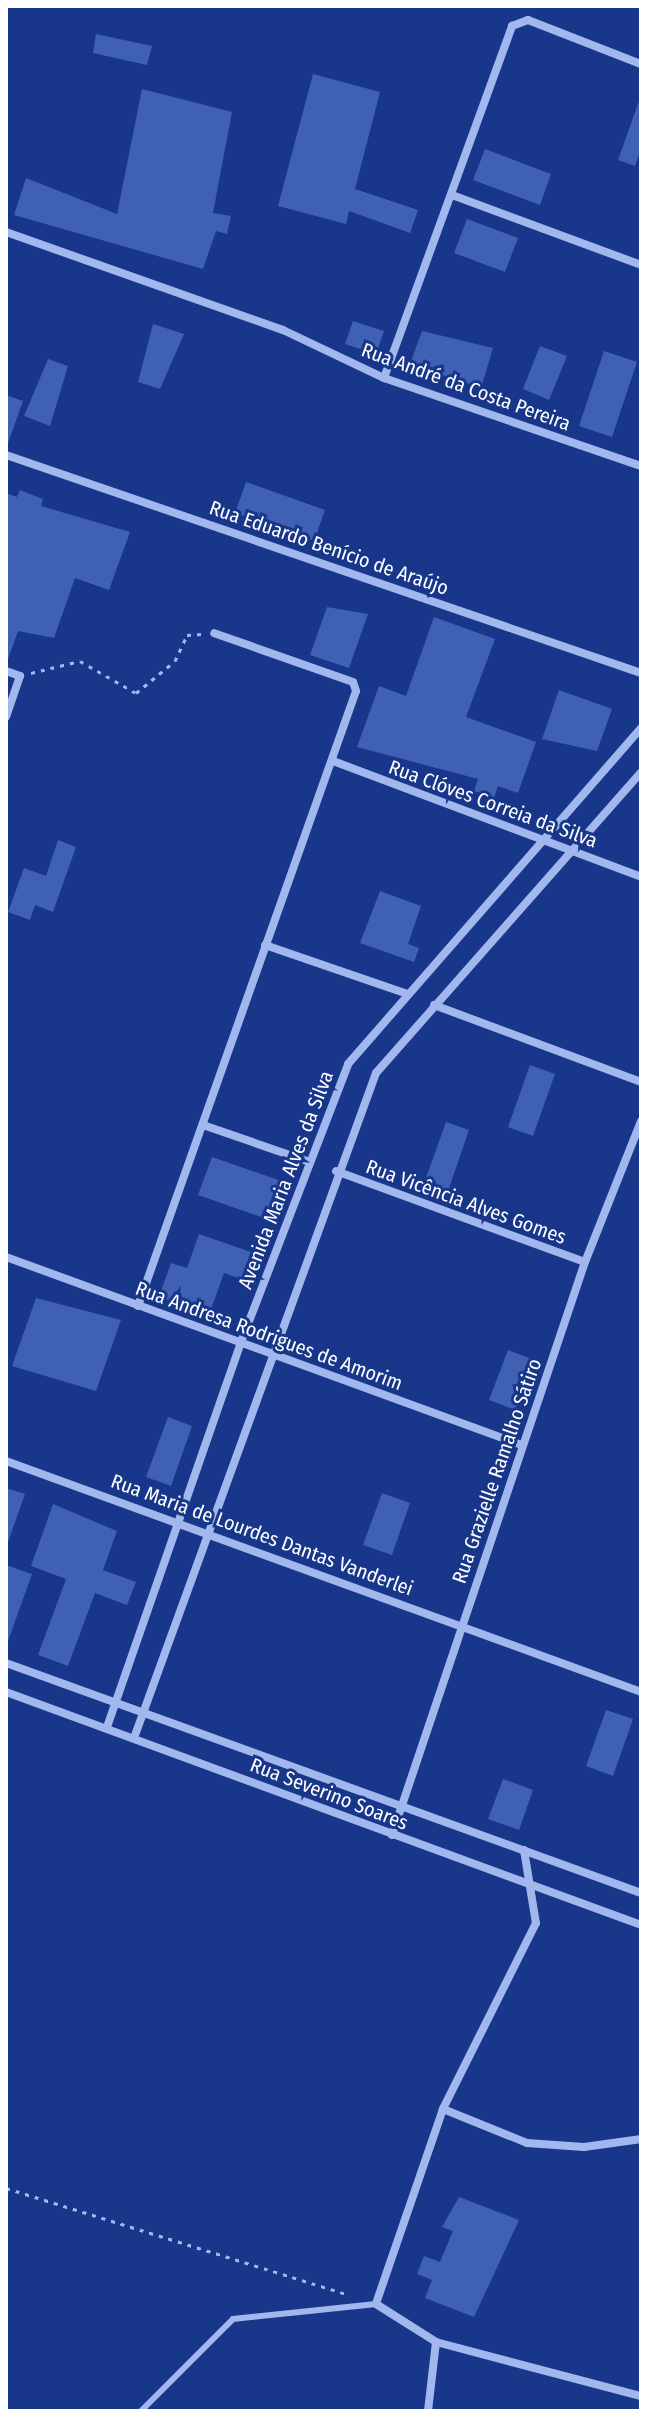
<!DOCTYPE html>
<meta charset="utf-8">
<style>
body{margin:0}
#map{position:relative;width:647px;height:2417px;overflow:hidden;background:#18368a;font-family:"Fira Sans Condensed",sans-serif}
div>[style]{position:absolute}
.building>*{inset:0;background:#4060b3}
.path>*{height:3px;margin-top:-1.5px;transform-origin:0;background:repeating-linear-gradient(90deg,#a1b7ee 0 4px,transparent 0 10px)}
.lane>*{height:6px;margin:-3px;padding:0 3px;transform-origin:3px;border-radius:3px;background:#a1b7ee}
.street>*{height:8px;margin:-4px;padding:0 4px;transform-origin:4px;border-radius:4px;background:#a1b7ee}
span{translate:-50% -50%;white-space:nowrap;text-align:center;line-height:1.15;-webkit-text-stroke:6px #18368a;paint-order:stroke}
.street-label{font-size:20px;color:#fff}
.frame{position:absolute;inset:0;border:8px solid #fff;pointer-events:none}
</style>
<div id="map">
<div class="building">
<div style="clip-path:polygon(96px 34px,152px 46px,147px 65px,93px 53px)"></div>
<div style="clip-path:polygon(313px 74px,380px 92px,355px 189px,418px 210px,410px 233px,349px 211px,346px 224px,278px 206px)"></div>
<div style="clip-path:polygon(142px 89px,232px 112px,213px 213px,231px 216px,227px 234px,216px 231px,203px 269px,14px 215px,26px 178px,117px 214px)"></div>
<div style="clip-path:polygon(639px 101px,641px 150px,635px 166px,618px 160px)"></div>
<div style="clip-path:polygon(485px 149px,551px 174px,540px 205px,473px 180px)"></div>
<div style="clip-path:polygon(467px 219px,518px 238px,505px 272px,454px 253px)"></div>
<div style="clip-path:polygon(353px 321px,384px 331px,376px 354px,345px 344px)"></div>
<div style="clip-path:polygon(153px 324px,184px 334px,160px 389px,138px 382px)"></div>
<div style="clip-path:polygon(422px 331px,493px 348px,481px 388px,410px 364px)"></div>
<div style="clip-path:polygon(540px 346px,567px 356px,549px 400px,523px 389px)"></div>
<div style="clip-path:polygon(604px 351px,637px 362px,612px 437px,579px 426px)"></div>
<div style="clip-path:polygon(48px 359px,68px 366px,50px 426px,24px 416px)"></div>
<div style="clip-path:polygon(6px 395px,23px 401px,8px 443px,6px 443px)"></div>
<div style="clip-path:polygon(246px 482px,325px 510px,314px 541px,235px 513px)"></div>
<div style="clip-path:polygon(20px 490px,43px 499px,41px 506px,130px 532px,109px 590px,75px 578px,54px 638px,18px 631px,8px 659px,6px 493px,17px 497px)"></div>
<div style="clip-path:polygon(327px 607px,368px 614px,349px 668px,310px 655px)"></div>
<div style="clip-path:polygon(434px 617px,495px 639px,466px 717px,536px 742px,518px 793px,498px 786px,494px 798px,474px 791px,478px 779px,357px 747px,379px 686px,406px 696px)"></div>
<div style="clip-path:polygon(559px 690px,612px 709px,597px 751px,542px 739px)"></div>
<div style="clip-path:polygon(58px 840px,76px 847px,53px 912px,35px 905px,30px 920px,8px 912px,24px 868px,46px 876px)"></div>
<div style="clip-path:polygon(380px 891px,421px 906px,408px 944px,419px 948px,414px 962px,360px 943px)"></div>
<div style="clip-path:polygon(530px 1065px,555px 1074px,533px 1136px,508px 1127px)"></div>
<div style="clip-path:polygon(446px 1122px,469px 1130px,446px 1197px,422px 1189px)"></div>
<div style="clip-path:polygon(212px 1157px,284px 1182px,270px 1220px,198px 1195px)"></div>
<div style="clip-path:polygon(199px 1234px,251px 1252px,241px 1279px,224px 1273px,209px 1315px,159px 1297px,171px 1263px,187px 1268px)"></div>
<div style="clip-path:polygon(36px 1298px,121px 1320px,96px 1391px,12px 1366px)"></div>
<div style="clip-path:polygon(508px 1350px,534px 1360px,515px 1410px,489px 1400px)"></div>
<div style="clip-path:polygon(168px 1417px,192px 1426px,171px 1486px,146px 1477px)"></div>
<div style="clip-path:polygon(6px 1488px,25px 1494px,8px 1542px,6px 1542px)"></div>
<div style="clip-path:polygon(382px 1493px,410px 1503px,392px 1555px,363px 1545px)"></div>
<div style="clip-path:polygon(53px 1504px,117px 1531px,103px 1570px,136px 1582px,127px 1605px,95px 1593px,68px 1666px,38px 1655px,66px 1579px,31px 1566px)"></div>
<div style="clip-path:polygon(6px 1565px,32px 1574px,8px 1641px,6px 1640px)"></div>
<div style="clip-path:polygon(606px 1710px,633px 1719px,613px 1776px,586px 1766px)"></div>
<div style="clip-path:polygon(503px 1779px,533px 1790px,519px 1830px,488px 1819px)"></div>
<div style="clip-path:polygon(459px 2197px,519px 2220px,474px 2317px,425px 2298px,432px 2280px,417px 2274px,424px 2256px,440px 2262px,453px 2231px,442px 2227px)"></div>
</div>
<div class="path">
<div style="left:31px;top:673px;width:50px;rotate:-13.8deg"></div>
<div style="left:80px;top:661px;width:64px;rotate:29.7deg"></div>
<div style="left:136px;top:693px;width:50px;rotate:-39.4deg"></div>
<div style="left:175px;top:661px;width:29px;rotate:-65deg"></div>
<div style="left:187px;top:635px;width:15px;rotate:-4deg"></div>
<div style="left:6px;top:2188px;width:356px;rotate:17.3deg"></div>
</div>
<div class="lane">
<div style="left:141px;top:2411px;width:130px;rotate:-45deg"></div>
<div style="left:233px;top:2319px;width:144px;rotate:-6deg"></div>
</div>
<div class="street">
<div style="left:452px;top:195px;width:202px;rotate:20.3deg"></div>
<div style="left:6px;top:232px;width:294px;rotate:19.5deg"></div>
<div style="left:283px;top:330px;width:112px;rotate:25.4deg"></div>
<div style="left:384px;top:378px;width:272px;rotate:18.9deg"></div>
<div style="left:384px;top:378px;width:375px;rotate:-70deg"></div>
<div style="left:512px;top:26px;width:17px;rotate:-21deg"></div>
<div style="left:528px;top:20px;width:121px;rotate:21.3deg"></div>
<div style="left:6px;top:455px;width:671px;rotate:18.95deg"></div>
<div style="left:6px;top:671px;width:15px;rotate:20deg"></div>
<div style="left:20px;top:676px;width:43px;rotate:108.9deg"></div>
<div style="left:333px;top:761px;width:329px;rotate:20.6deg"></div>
<div style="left:265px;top:945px;width:150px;rotate:19deg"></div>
<div style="left:434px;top:1005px;width:221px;rotate:20.4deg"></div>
<div style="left:203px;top:1125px;width:110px;rotate:19.1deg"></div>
<div style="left:336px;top:1171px;width:265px;rotate:20.1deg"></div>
<div style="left:6px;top:1257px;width:549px;rotate:20.02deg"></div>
<div style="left:138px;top:1306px;width:652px;rotate:-70.48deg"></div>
<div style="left:356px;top:691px;width:9px;rotate:-108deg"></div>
<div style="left:353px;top:682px;width:147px;rotate:-160.6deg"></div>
<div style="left:6px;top:1461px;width:676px;rotate:19.99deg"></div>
<div style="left:6px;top:1663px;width:675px;rotate:19.91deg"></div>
<div style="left:6px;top:1692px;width:676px;rotate:20.15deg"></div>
<div style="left:107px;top:1727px;width:408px;rotate:-70.8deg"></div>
<div style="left:241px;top:1342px;width:298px;rotate:-68.9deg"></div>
<div style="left:348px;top:1064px;width:446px;rotate:-48.9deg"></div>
<div style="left:134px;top:1738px;width:708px;rotate:-70deg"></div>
<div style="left:376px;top:1073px;width:401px;rotate:-48.6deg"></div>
<div style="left:392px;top:1835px;width:605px;rotate:-71.39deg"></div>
<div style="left:585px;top:1262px;width:152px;rotate:-68.3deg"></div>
<div style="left:524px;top:1850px;width:74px;rotate:80.7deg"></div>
<div style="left:536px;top:1923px;width:208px;rotate:116.6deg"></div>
<div style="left:443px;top:2109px;width:206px;rotate:109deg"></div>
<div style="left:376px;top:2304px;width:71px;rotate:32.3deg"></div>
<div style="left:436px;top:2342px;width:212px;rotate:14.8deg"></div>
<div style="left:443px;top:2109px;width:91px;rotate:22deg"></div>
<div style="left:527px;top:2143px;width:57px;rotate:4deg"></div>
<div style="left:584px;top:2147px;width:58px;rotate:-8deg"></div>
<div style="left:428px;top:2411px;width:69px;rotate:-83.4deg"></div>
</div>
<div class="street-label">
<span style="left:466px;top:387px;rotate:20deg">Rua André da Costa Pereira</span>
<span style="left:329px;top:548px;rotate:19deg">Rua Eduardo Benício de Araújo</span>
<span style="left:493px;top:804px;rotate:20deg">Rua Clóves Correia da Silva</span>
<span style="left:286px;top:1180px;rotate:-69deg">Avenida Maria Alves da Silva</span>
<span style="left:466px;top:1202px;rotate:20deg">Rua Vicência Alves Gomes</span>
<span style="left:269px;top:1336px;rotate:20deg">Rua Andresa Rodrigues de Amorim</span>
<span style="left:497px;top:1471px;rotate:-71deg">Rua Grazielle Ramalho Sátiro</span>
<span style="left:262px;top:1535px;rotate:20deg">Rua Maria de Lourdes Dantas Vanderlei</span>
<span style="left:329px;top:1794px;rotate:21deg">Rua Severino Soares</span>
</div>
<div class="frame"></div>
</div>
